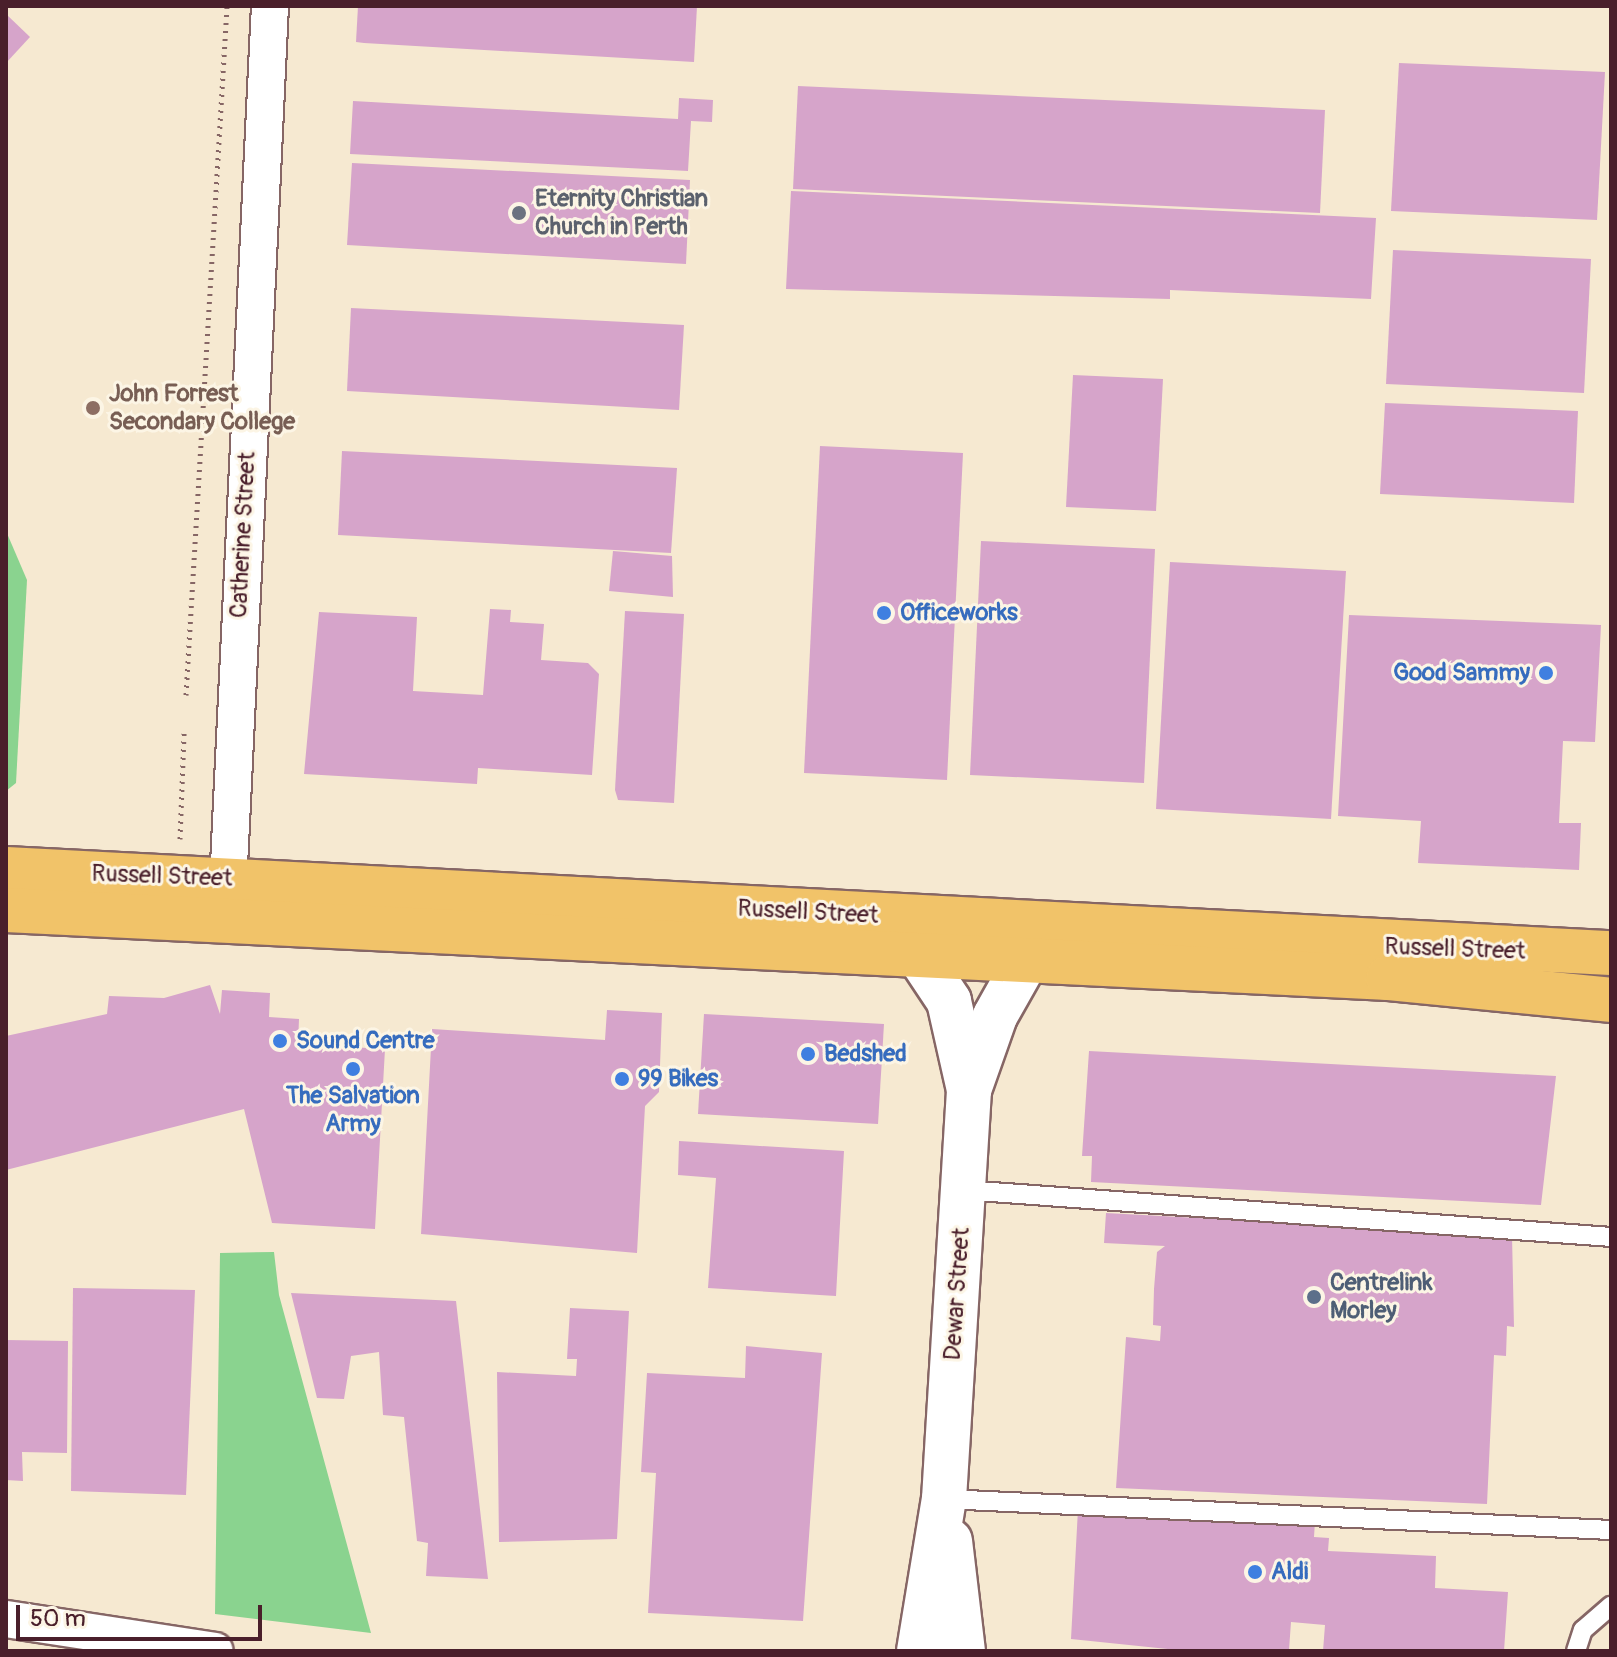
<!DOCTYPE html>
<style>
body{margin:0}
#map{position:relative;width:1617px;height:1657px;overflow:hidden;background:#f6e9d1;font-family:Pangolin,sans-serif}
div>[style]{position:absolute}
.green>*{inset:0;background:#8ad38f}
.building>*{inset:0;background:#d6a4ca}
.path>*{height:5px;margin-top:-2.5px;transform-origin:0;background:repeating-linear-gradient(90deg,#866665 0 2px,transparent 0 8px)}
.roads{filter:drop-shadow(2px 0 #866665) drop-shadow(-2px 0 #866665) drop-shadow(0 2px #866665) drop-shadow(0 -2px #866665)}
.service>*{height:18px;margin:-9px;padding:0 9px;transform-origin:9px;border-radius:9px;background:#fff}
.minor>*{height:36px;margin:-18px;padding:0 18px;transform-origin:18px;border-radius:18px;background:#fff}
.tertiary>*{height:44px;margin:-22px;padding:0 22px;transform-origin:22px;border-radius:22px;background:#fff}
.primary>*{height:44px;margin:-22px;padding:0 22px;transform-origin:22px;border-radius:22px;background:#f1c369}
.dots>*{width:22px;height:22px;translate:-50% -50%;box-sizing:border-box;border:4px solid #fcf5e5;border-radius:50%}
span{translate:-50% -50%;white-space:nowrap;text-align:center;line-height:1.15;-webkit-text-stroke:6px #fcf5e5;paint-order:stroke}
.worship-label{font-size:24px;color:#5b616d;font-weight:700}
.left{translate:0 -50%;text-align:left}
.education-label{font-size:24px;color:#785e54;font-weight:700}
.street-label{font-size:24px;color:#4a1f2b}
.shop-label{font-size:24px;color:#366cbe;font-weight:700}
.right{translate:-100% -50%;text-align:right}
.service-label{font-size:24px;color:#4e5e75;font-weight:700}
.frame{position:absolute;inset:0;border:8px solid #4a1f2b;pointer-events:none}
.scale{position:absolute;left:16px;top:1605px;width:246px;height:36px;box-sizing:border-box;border:4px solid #4a1f2b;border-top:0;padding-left:10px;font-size:24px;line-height:28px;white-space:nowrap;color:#4a1f2b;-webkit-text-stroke:6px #fcf5e5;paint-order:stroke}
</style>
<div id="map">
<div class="green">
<div style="clip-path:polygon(6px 531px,27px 580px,16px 783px,6px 791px)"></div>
<div style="clip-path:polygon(274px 1252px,279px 1295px,371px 1633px,215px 1614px,220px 1253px)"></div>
</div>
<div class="building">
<div style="clip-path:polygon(358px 6px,697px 6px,694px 62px,364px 43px,356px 42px)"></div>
<div style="clip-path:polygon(6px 14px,30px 37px,6px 63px)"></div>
<div style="clip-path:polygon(1399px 63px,1605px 72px,1597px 220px,1391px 211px)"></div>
<div style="clip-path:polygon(798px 86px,1325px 110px,1320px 213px,793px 189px)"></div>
<div style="clip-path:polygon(679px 98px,713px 100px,712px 122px,691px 121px,688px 171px,350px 154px,353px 101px,678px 119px)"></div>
<div style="clip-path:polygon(352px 163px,690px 180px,686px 264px,347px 245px)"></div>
<div style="clip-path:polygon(791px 191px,1376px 218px,1371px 299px,1170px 290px,1170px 299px,786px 289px)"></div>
<div style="clip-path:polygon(1393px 250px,1591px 259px,1584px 393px,1386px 384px)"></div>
<div style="clip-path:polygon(351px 308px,684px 325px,679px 410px,347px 391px)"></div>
<div style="clip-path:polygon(1073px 375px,1163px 379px,1156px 511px,1066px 507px)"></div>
<div style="clip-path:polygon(1385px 403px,1578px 411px,1574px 503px,1380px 494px)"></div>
<div style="clip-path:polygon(820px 446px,963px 453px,947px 780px,804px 773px)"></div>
<div style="clip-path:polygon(342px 451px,677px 468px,671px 553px,338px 535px)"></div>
<div style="clip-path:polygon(981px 541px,1155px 549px,1144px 783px,970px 775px)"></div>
<div style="clip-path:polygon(613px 551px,672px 556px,673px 597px,609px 591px)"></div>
<div style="clip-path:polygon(1170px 562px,1346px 571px,1331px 819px,1156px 809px)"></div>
<div style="clip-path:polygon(490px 609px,511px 610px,510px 622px,544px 624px,541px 660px,588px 663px,599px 674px,592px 775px,478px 768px,477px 784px,304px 774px,319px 612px,417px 617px,413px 691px,483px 695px)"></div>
<div style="clip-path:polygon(625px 611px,684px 614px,674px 803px,618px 800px,615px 790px)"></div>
<div style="clip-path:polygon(1349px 615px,1601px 625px,1595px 742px,1563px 741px,1559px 823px,1581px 823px,1579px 870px,1418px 863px,1421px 821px,1338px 816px)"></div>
<div style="clip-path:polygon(210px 985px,220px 1014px,222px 990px,270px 993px,269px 1017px,299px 1019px,298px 1044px,385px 1049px,375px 1229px,272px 1223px,244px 1109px,6px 1170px,6px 1036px,107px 1014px,109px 996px,164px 998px)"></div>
<div style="clip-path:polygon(607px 1010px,662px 1013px,659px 1092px,645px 1106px,637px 1253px,421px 1234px,432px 1029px,605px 1040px)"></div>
<div style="clip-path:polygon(704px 1014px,884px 1024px,878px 1124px,698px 1114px)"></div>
<div style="clip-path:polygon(1089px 1051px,1556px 1076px,1541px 1205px,1091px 1182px,1092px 1156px,1082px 1156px)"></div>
<div style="clip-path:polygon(679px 1141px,844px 1151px,836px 1296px,708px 1288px,716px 1178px,678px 1175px)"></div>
<div style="clip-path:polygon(1106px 1213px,1512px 1235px,1514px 1327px,1507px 1326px,1506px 1356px,1494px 1355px,1487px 1504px,1116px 1488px,1126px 1337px,1160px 1341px,1161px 1326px,1153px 1325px,1154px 1289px,1157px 1252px,1165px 1246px,1104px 1243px)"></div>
<div style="clip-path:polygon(73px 1288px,195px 1290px,186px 1495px,71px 1491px)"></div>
<div style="clip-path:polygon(291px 1293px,456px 1301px,488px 1579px,426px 1576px,428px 1543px,417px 1541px,404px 1417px,383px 1415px,379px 1352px,351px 1356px,344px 1399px,317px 1398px)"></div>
<div style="clip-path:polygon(570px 1308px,629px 1311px,617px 1539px,499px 1542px,497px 1372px,576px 1376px,577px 1359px,567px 1359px)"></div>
<div style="clip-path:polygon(6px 1340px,68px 1341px,67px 1453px,22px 1452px,23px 1481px,6px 1480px)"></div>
<div style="clip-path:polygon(746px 1346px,822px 1353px,803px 1621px,648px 1613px,656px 1473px,641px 1472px,647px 1373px,745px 1378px)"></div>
<div style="clip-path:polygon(1078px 1509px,1315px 1521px,1314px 1537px,1329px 1538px,1328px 1551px,1436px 1556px,1435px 1588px,1508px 1592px,1504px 1651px,1323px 1651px,1325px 1625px,1291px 1622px,1289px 1650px,1187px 1651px,1071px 1639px)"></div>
</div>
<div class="path">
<div style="left:186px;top:695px;width:690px;rotate:-86.59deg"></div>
<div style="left:180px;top:839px;width:106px;rotate:-87.8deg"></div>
</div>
<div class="roads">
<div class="service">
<div style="left:964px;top:1190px;width:649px;rotate:4.15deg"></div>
<div style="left:944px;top:1499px;width:668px;rotate:2.66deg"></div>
<div style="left:1576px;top:1651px;width:22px;rotate:-72deg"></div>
<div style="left:1583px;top:1630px;width:37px;rotate:-41deg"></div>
</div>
<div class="minor">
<div style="left:227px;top:907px;width:902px;rotate:-87.27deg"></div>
<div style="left:6px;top:1619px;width:211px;rotate:8.7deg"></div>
</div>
<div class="tertiary">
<div style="left:969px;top:1090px;width:78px;rotate:-70.6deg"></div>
<div style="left:995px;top:1016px;width:63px;rotate:-60.6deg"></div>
<div style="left:950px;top:1541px;width:111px;rotate:83.3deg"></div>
<div style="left:919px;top:1651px;width:154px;rotate:-80.7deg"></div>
<div style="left:944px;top:1499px;width:410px;rotate:-86.5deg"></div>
<div style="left:969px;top:1090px;width:91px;rotate:-102.7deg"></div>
<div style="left:949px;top:1001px;width:54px;rotate:-123.7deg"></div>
</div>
<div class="primary">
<div style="left:6px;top:869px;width:1607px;rotate:3deg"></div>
<div style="left:6px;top:910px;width:1384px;rotate:2.82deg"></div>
<div style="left:1388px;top:978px;width:224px;rotate:5.6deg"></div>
</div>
</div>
<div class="dots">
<div style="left:519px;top:213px;background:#6b7280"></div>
<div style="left:93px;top:408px;background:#8d6e63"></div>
<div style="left:884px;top:613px;background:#3f7fe0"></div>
<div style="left:1546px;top:673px;background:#3f7fe0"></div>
<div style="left:280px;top:1041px;background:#3f7fe0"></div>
<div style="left:808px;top:1054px;background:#3f7fe0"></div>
<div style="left:353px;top:1069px;background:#3f7fe0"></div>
<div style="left:622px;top:1079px;background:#3f7fe0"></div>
<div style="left:1314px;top:1297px;background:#5c6f8a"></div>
<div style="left:1255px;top:1572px;background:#3f7fe0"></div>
</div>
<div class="worship-label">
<span class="left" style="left:535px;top:213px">Eternity Christian<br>Church in Perth</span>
</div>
<div class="education-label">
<span class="left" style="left:109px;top:408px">John Forrest<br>Secondary College</span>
</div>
<div class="street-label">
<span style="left:243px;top:535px;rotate:-87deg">Catherine Street</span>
<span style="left:162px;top:876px;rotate:2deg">Russell Street</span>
<span style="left:808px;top:912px;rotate:3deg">Russell Street</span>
<span style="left:1455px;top:949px;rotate:2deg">Russell Street</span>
<span style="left:957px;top:1294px;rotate:-86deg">Dewar Street</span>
</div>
<div class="shop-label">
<span class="left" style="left:900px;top:613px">Officeworks</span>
<span class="right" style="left:1530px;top:673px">Good Sammy</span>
<span class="left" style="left:296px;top:1041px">Sound Centre</span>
<span class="left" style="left:824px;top:1054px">Bedshed</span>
<span class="left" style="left:638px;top:1079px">99 Bikes</span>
<span style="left:353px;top:1110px">The Salvation<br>Army</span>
<span class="left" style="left:1271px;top:1572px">Aldi</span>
</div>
<div class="service-label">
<span class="left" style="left:1330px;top:1297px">Centrelink<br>Morley</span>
</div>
<div class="frame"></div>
<div class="scale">50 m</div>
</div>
